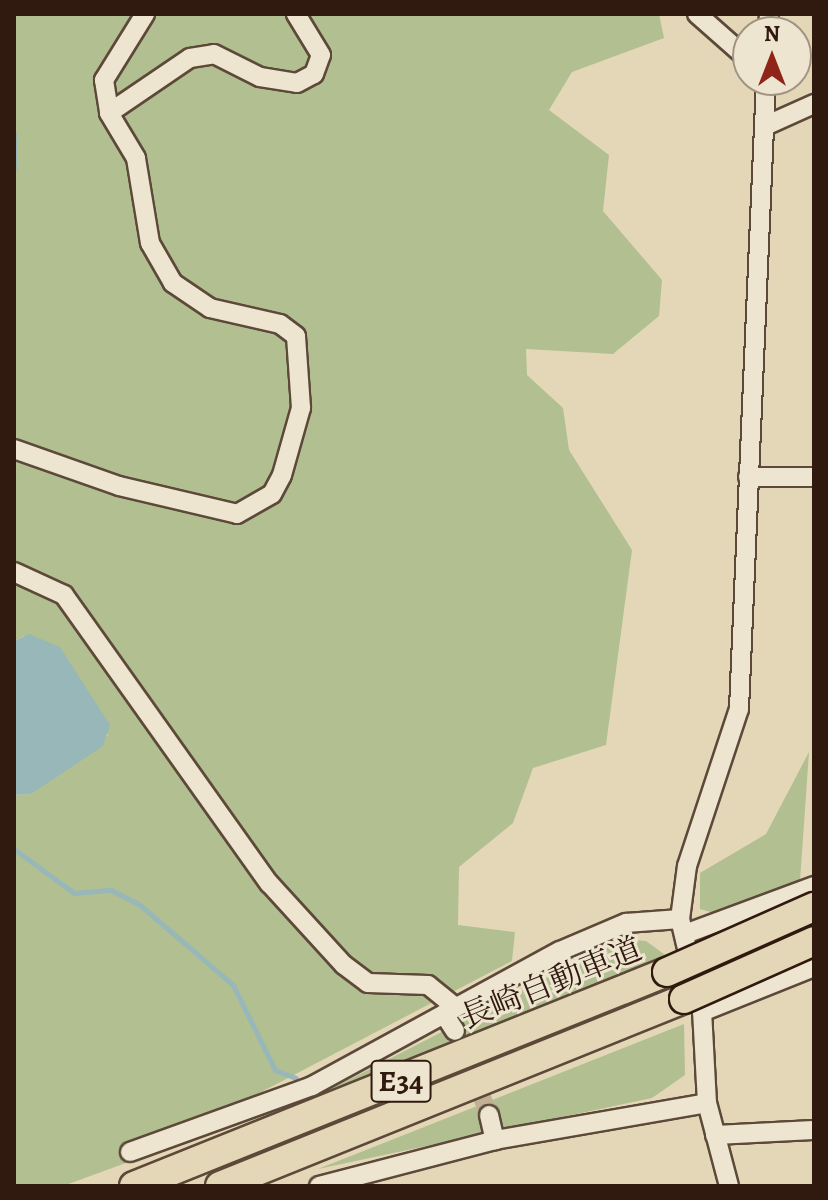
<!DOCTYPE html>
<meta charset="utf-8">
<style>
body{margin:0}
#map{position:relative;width:828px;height:1200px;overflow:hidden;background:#e4d7b7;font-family:Alegreya,"Noto Serif JP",serif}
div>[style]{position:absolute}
.green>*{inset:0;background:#b2bf90}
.water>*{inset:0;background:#98b7b8}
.stream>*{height:5px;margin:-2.5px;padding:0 2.5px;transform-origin:2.5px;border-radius:2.5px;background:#98b7b8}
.minor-tunnel>*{height:18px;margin-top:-9px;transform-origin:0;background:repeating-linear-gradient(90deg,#c0b195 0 18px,transparent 0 27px)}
.roads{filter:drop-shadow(2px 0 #5d4939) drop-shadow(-2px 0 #5d4939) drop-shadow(0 2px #5d4939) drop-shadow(0 -2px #5d4939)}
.minor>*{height:18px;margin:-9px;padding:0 9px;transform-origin:9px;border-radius:9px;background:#ede5d0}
.highway>*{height:28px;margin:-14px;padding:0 14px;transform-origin:14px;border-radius:14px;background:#e4d7b7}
.bridges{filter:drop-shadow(2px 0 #301a0f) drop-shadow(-2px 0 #301a0f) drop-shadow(0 2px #301a0f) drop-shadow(0 -2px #301a0f)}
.highway-bridge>*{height:28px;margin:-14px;padding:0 14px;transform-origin:14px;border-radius:14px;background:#e4d7b7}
span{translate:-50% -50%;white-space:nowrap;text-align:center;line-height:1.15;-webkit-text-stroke:6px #ede5d0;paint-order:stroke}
.shield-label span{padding:2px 6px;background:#ede5d0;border:2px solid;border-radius:6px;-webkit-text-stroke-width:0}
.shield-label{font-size:30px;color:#301a0f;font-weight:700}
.street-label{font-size:32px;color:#301a0f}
.frame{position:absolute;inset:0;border:16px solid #301a0f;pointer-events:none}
.north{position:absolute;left:732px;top:16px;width:80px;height:80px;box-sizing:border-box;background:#ede5d0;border:2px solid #a19483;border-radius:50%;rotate:0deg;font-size:22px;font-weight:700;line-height:32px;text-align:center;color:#301a0f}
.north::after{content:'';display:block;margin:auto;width:28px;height:36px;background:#8f2418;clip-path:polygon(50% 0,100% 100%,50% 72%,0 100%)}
</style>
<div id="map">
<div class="green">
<div style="clip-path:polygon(14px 14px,659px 14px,664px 38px,572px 72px,549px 110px,609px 155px,603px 211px,662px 280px,659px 316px,613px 354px,526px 349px,527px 375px,563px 408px,569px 450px,632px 550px,606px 745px,533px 768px,513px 823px,459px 867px,458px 925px,515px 932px,512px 961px,123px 1164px,63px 1186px,14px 1186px,14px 795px,31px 794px,108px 735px,24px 636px,14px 641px)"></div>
<div style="clip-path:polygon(809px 752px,800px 881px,721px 915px,700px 909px,700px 873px,766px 834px)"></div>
<div style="clip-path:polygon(622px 939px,646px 941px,668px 957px,331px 1089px)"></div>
<div style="clip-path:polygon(684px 1024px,685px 1075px,652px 1098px,318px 1169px)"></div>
</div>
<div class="water">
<div style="clip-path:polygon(29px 634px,60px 647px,110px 725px,103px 746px,31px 794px,14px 795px,14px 641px)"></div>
</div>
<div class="stream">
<div style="left:14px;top:134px;width:34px;rotate:90deg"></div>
<div style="left:14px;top:849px;width:74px;rotate:36.3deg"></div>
<div style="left:74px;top:893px;width:37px;rotate:-5deg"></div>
<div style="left:111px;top:890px;width:33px;rotate:27deg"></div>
<div style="left:140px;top:905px;width:123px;rotate:40.7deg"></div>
<div style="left:233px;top:985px;width:95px;rotate:63.7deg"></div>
<div style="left:275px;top:1070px;width:22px;rotate:21deg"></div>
</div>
<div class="minor-tunnel">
<div style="left:461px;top:1045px;width:75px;rotate:68.2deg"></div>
</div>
<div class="roads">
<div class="minor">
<div style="left:145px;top:14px;width:78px;rotate:121.8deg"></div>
<div style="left:104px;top:80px;width:33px;rotate:81deg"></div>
<div style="left:109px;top:113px;width:98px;rotate:-34.2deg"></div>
<div style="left:190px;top:58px;width:24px;rotate:-9deg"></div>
<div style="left:214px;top:54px;width:51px;rotate:26.6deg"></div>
<div style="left:260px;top:77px;width:37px;rotate:9deg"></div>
<div style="left:297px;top:83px;width:19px;rotate:-28deg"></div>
<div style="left:314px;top:74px;width:20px;rotate:-70deg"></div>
<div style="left:321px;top:55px;width:48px;rotate:-121.4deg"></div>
<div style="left:697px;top:14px;width:68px;rotate:41.4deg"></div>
<div style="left:768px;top:32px;width:18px;rotate:-87deg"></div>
<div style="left:765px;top:126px;width:54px;rotate:-24.2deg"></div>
<div style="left:14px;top:449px;width:111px;rotate:19.4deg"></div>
<div style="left:119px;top:486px;width:121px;rotate:13.3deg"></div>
<div style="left:237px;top:514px;width:40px;rotate:-29.7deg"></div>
<div style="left:272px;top:494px;width:21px;rotate:-62deg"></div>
<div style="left:282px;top:475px;width:70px;rotate:-74.2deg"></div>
<div style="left:301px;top:408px;width:72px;rotate:-94deg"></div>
<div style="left:296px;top:336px;width:20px;rotate:-143deg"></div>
<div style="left:280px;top:324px;width:72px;rotate:-167.1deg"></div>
<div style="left:210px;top:308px;width:45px;rotate:-146deg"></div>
<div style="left:173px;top:283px;width:46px;rotate:-119.9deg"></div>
<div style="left:150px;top:243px;width:86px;rotate:-99.4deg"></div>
<div style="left:136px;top:158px;width:52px;rotate:-121deg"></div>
<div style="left:748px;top:477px;width:66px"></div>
<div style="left:14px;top:572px;width:55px;rotate:24.7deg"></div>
<div style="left:64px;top:595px;width:354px;rotate:54.6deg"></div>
<div style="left:269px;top:883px;width:111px;rotate:47.6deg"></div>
<div style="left:344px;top:965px;width:30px;rotate:37deg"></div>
<div style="left:368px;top:983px;width:60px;rotate:1.9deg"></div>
<div style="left:428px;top:985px;width:33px;rotate:39deg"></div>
<div style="left:685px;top:934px;width:138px;rotate:-20.4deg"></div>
<div style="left:702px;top:1012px;width:121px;rotate:-21.9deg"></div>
<div style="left:444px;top:1014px;width:20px;rotate:57deg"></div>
<div style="left:489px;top:1115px;width:26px;rotate:77deg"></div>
<div style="left:715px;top:1135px;width:99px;rotate:-2.9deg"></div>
<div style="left:130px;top:1152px;width:194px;rotate:-19.9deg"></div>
<div style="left:312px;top:1086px;width:282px;rotate:-28.6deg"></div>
<div style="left:560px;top:951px;width:72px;rotate:-23deg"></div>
<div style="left:626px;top:923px;width:54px;rotate:-4.2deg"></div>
<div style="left:319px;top:1186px;width:182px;rotate:-14.6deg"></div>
<div style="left:495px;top:1140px;width:215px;rotate:-9.9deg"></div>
<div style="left:729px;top:1186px;width:86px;rotate:-104.8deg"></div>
<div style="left:707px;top:1103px;width:91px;rotate:-93.1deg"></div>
<div style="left:702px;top:1012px;width:96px;rotate:-103.3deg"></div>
<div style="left:680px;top:919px;width:53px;rotate:-82.5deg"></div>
<div style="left:687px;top:866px;width:165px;rotate:-71.7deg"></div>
<div style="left:739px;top:709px;width:630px;rotate:-87.54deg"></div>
</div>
<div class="highway">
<div style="left:134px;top:1186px;width:574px;rotate:-21.88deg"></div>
<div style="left:220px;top:1186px;width:500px;rotate:-21.95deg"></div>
</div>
</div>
<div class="bridges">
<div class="highway-bridge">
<div style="left:667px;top:972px;width:161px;rotate:-23.9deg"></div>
<div style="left:684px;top:999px;width:142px;rotate:-24deg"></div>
</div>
</div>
<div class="shield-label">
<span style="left:401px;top:1081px">E34</span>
</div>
<div class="street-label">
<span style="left:551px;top:983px;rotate:-22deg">長崎自動車道</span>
</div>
<div class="frame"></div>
<div class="north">N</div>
</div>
